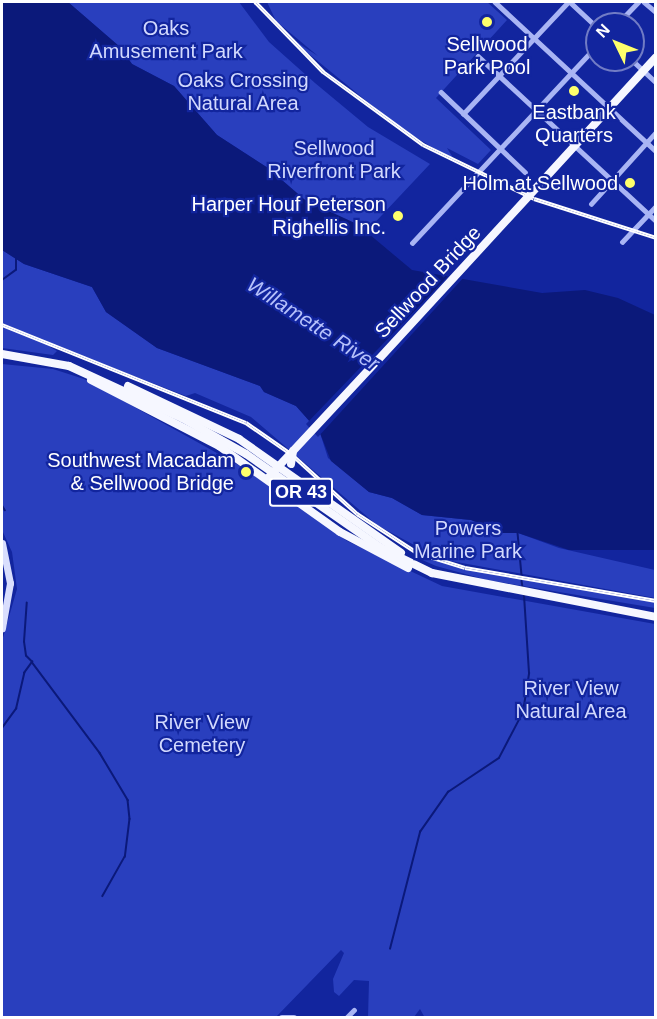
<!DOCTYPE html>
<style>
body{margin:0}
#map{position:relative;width:657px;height:1019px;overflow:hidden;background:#12259e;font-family:Helvetica,sans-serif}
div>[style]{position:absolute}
.green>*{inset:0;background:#293fbe}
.water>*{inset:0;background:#0b197a}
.pier>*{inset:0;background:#12259e}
.stream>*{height:1.5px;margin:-0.75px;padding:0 0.75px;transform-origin:0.75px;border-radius:0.75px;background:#0b197a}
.minor>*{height:4.5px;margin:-2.25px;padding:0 2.25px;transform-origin:2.25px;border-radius:2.25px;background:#a9b5f4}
.tertiary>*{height:6px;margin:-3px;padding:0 3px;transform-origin:3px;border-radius:3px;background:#a9b5f4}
.secondary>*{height:7px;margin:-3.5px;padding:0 3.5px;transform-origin:3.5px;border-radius:3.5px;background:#d9defd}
.primary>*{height:8px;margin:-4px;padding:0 4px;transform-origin:4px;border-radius:4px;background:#f6f7ff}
.rail>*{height:4px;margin-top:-2px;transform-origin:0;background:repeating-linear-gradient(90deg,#12259e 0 4.5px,#fff 0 9px);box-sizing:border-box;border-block:2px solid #fff}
.primary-bridge>*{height:8px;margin:-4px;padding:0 4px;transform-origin:4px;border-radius:4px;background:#f6f7ff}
.dots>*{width:16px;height:16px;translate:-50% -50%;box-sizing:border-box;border:3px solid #12259e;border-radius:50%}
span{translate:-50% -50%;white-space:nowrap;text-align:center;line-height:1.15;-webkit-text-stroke:4.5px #12259e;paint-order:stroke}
.shield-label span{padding:2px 4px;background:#12259e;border:2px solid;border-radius:4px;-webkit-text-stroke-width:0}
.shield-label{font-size:18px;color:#fff;font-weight:700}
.park-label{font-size:20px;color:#d2d9fe}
.poi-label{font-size:20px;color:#fff}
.right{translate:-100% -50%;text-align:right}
.street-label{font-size:20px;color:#fff}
.water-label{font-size:21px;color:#b6c1fb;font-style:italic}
.frame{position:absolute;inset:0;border:3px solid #fff;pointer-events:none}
.north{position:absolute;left:585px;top:12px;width:60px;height:60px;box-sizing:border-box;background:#12259e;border:2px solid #717cc5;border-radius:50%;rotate:313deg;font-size:16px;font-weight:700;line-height:24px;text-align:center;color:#fff}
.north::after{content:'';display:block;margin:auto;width:21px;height:27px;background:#feff6c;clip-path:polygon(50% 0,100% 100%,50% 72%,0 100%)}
</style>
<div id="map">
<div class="green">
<div style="clip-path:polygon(68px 2px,239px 2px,269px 42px,315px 83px,368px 127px,430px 164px,366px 232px,305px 200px,268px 168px,217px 135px,174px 86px,132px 64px,120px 47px)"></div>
<div style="clip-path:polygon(267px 2px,487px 2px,507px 20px,436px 98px,491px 150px,478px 164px,447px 148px,455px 161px,397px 126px,303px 49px,295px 41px,318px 56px,276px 21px)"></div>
<div style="clip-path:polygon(2px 250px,24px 264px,92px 287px,106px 312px,157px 348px,260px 386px,264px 392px,296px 406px,320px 433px,328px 458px,369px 492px,392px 498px,422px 515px,471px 520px,503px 533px,518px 533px,559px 548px,655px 570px,655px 598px,440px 559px,377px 525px,251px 417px,195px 393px,186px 396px,59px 347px,50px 347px,57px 351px,53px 355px,2px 348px)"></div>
<div style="clip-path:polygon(2px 364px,53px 369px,84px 379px,242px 467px,347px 541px,442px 586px,655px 624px,655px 1017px,425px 1018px,420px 1009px,414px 1017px,368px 1017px,369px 981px,354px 980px,339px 996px,334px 992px,333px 979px,344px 953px,341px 950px,276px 1017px,2px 1017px,2px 641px,17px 589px,12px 552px,2px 530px)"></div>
<div style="clip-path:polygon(421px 555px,471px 570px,655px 602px,655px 608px,487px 580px,436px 566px,420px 559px)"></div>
</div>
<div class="water">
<div style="clip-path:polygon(2px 2px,68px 2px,120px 47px,132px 64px,174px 86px,217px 135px,268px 168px,305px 200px,357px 224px,412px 270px,542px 293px,585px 290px,618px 298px,655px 315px,655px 550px,569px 550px,518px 533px,503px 533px,471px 520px,422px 515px,392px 498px,369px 492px,331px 461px,320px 433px,296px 406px,264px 392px,260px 386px,157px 348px,106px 312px,92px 287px,24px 264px,2px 250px)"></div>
</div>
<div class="pier">
<div style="clip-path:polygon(449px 275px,465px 276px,318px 437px,306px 424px)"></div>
</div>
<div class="stream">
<div style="left:2px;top:280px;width:17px;rotate:-36deg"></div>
<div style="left:16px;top:270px;width:11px;rotate:-90deg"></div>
<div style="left:2px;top:505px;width:6px;rotate:59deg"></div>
<div style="left:518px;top:533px;width:42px;rotate:84.6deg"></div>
<div style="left:522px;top:581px;width:6px;rotate:81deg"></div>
<div style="left:32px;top:662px;width:114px;rotate:53.2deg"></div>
<div style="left:100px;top:753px;width:55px;rotate:59.2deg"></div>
<div style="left:128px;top:800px;width:19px;rotate:84deg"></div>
<div style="left:130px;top:819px;width:38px;rotate:97deg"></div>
<div style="left:125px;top:857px;width:45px;rotate:119.4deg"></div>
<div style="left:2px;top:728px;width:24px;rotate:-54deg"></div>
<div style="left:16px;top:709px;width:37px;rotate:-77deg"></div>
<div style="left:24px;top:673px;width:14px;rotate:-54deg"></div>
<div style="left:32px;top:662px;width:8px;rotate:-135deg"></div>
<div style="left:26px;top:656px;width:14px;rotate:-98deg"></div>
<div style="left:24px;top:642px;width:39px;rotate:-86deg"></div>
<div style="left:390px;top:949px;width:121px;rotate:-75.6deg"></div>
<div style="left:420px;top:832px;width:49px;rotate:-55deg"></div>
<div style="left:448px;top:792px;width:61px;rotate:-33.7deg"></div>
<div style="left:499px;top:758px;width:52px;rotate:-62.4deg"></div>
<div style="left:523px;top:712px;width:39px;rotate:-81deg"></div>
<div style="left:529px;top:673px;width:78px;rotate:-93.7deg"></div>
</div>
<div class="minor">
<div style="left:495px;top:2px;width:219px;rotate:42.8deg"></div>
<div style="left:570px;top:2px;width:37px;rotate:43deg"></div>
<div style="left:644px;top:2px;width:16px;rotate:40deg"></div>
<div style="left:617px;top:24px;width:30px;rotate:-46deg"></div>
<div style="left:478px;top:56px;width:243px;rotate:42.8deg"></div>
<div style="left:632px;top:60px;width:33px;rotate:43deg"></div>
<div style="left:441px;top:92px;width:116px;rotate:43.6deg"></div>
<div style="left:463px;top:114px;width:154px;rotate:-46.8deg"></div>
<div style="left:591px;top:204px;width:97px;rotate:-47.9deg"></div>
<div style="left:622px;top:242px;width:50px;rotate:-46.6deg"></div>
<div style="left:412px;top:243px;width:271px;rotate:-46.9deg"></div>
<div style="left:346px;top:1018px;width:11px;rotate:-45deg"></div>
</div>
<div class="tertiary">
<div style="left:282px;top:1018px;width:12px"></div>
</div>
<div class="secondary">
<div style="left:2px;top:543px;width:41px;rotate:78.7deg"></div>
<div style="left:10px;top:583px;width:46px;rotate:100.1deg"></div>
</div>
<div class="primary">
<div style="left:537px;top:187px;width:176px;rotate:-47.5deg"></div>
<div style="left:2px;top:354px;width:68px;rotate:10.2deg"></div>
<div style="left:69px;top:366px;width:124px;rotate:24.7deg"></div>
<div style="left:182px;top:418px;width:73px;rotate:29.4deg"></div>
<div style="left:246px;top:454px;width:165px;rotate:34.8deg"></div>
<div style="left:381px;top:548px;width:57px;rotate:26.1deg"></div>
<div style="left:432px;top:573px;width:228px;rotate:11.1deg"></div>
<div style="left:91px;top:380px;width:144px;rotate:27.3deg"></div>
<div style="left:219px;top:446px;width:148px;rotate:35.4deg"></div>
<div style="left:340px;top:532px;width:77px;rotate:27.9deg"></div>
<div style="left:128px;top:386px;width:123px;rotate:25.5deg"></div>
<div style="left:239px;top:439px;width:198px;rotate:35.1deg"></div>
<div style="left:293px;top:451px;width:125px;rotate:-47deg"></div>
<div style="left:277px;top:468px;width:19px;rotate:-47deg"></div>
</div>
<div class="rail">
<div style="left:255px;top:2px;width:98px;rotate:45.8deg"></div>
<div style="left:323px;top:72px;width:124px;rotate:36.1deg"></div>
<div style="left:423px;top:145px;width:123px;rotate:25.9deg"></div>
<div style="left:534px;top:199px;width:128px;rotate:17.7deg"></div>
<div style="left:2px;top:325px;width:263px;rotate:21.9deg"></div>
<div style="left:246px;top:423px;width:56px;rotate:34.8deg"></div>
<div style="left:292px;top:455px;width:88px;rotate:42.2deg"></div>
<div style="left:357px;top:514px;width:72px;rotate:33deg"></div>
<div style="left:417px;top:553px;width:50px;rotate:17.4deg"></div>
<div style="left:465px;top:568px;width:194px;rotate:9.8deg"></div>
</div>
<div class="primary-bridge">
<div style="left:378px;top:360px;width:235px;rotate:-47.4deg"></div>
<div style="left:291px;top:464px;width:13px;rotate:-81deg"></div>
<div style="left:269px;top:477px;width:8px;rotate:-50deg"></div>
</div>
<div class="dots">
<div style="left:487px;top:22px;background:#feff6c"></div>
<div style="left:574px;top:91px;background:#feff6c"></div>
<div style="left:630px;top:183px;background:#feff6c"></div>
<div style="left:398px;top:216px;background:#feff6c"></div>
<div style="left:246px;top:472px;background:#feff6c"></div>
</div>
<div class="shield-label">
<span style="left:301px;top:492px">OR 43</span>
</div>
<div class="park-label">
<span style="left:166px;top:40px">Oaks<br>Amusement Park</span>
<span style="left:243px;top:92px">Oaks Crossing<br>Natural Area</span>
<span style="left:334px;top:160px">Sellwood<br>Riverfront Park</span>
<span style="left:468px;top:540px">Powers<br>Marine Park</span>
<span style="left:571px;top:700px">River View<br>Natural Area</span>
<span style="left:202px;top:734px">River View<br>Cemetery</span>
</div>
<div class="poi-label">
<span style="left:487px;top:56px">Sellwood<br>Park Pool</span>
<span style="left:574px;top:124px">Eastbank<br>Quarters</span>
<span class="right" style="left:618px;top:183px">Holm at Sellwood</span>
<span class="right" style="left:386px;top:216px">Harper Houf Peterson<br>Righellis Inc.</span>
<span class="right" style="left:234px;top:472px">Southwest Macadam<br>&amp; Sellwood Bridge</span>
</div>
<div class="street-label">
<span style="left:428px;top:282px;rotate:-47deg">Sellwood Bridge</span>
</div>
<div class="water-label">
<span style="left:313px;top:324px;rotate:33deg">Willamette River</span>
</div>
<div class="frame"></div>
<div class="north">N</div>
</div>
